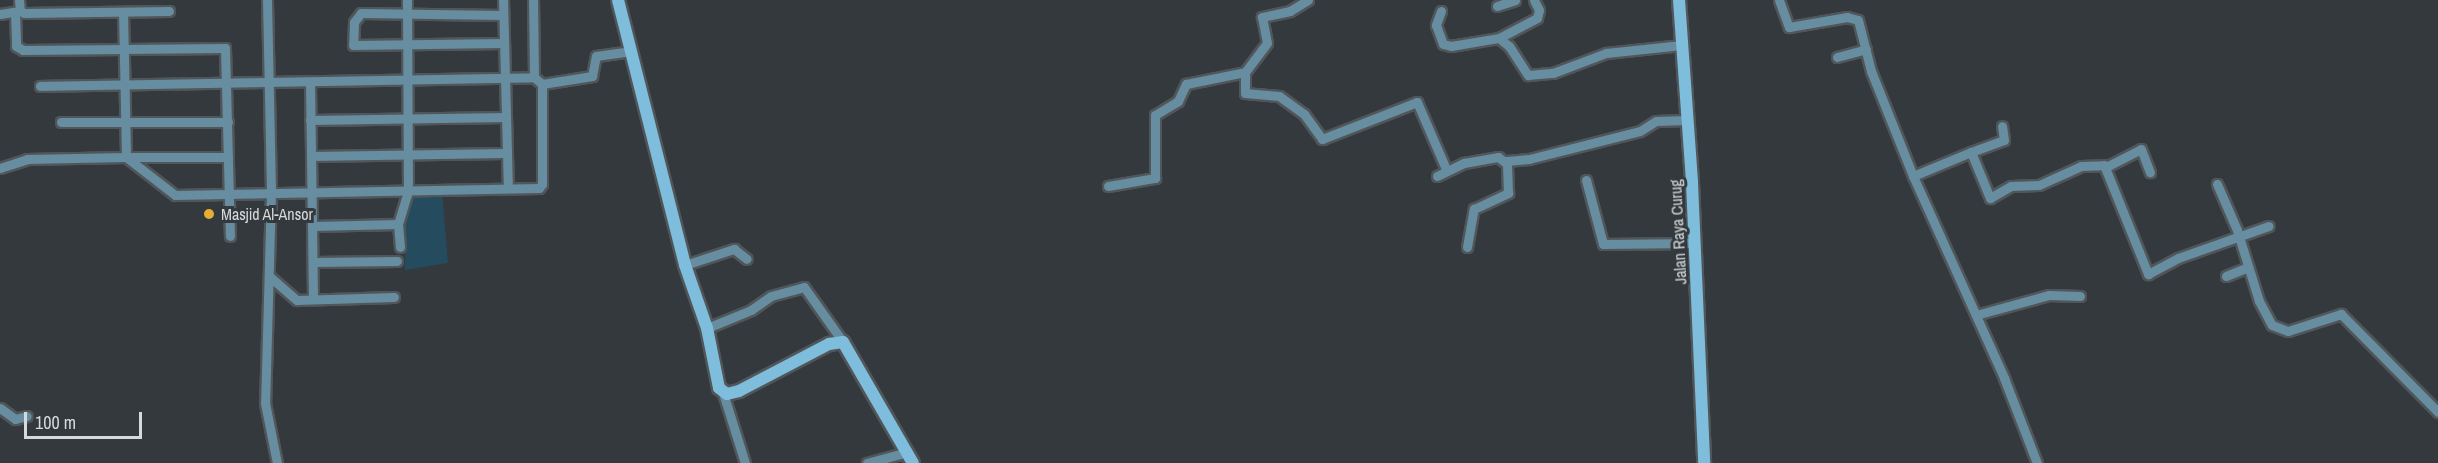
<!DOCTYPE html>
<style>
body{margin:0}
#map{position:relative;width:2438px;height:463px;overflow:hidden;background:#33393c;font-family:"Archivo Narrow",sans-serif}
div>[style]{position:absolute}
.green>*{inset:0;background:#244c5e}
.roads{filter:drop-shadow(2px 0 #505659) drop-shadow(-2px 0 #505659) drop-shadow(0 2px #505659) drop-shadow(0 -2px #505659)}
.street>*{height:9px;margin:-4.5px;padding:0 4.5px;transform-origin:4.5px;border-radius:4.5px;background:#678da1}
.secondary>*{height:12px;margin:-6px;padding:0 6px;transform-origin:6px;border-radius:6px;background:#7ebddc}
.dots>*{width:16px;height:16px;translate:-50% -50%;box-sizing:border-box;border:3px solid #33393c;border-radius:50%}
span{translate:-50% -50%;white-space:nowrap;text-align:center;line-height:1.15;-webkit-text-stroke:6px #33393c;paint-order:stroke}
.poi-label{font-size:16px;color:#d6dadc}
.left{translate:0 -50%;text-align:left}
.street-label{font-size:16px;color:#d6dadc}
.scale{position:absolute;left:24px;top:412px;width:118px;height:27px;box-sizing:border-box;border:3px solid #d6dadc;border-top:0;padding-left:8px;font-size:18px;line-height:21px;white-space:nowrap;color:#d6dadc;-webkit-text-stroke:4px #33393c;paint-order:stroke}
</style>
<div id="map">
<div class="green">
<div style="clip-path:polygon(405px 192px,442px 192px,448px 263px,405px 270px)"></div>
</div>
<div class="roads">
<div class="street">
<div style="left:19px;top:0;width:11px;rotate:85deg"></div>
<div style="left:20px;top:11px;width:4px;rotate:27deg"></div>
<div style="left:24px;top:13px;width:145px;rotate:-0.8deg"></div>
<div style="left:267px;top:0;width:192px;rotate:88.8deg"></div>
<div style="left:271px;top:192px;width:211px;rotate:91.6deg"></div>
<div style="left:265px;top:403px;width:61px;rotate:78.7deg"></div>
<div style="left:503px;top:0;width:188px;rotate:88.5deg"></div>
<div style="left:1308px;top:0;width:21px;rotate:149deg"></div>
<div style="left:1290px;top:11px;width:29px;rotate:168deg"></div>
<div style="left:1262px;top:17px;width:26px;rotate:79deg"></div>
<div style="left:1267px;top:43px;width:36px;rotate:127deg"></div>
<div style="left:1245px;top:72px;width:21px;rotate:90deg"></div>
<div style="left:1245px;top:93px;width:34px;rotate:5deg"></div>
<div style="left:1279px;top:96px;width:31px;rotate:36deg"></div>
<div style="left:1304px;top:114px;width:31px;rotate:54deg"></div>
<div style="left:1322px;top:139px;width:102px;rotate:-21.3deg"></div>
<div style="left:1417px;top:102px;width:73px;rotate:66.6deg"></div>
<div style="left:1779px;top:0;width:29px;rotate:70deg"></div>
<div style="left:1789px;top:27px;width:59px;rotate:-9.8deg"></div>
<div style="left:1847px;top:17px;width:11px;rotate:15deg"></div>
<div style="left:1858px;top:20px;width:53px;rotate:75.7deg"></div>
<div style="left:1871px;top:71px;width:113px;rotate:68.2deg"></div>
<div style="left:1913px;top:176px;width:222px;rotate:65.7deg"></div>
<div style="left:2004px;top:378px;width:91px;rotate:68.8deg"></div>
<div style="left:1497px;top:6px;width:19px;rotate:-18deg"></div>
<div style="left:1441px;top:11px;width:15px;rotate:110deg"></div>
<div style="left:1436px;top:25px;width:20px;rotate:70deg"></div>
<div style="left:1443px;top:44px;width:8px;rotate:14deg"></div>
<div style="left:1451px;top:46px;width:49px;rotate:-9.5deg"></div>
<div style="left:1499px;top:38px;width:13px;rotate:39deg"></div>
<div style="left:1509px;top:46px;width:35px;rotate:57deg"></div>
<div style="left:1528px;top:75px;width:25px;rotate:-5deg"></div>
<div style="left:1553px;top:73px;width:57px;rotate:-20.7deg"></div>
<div style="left:1606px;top:53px;width:76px;rotate:-6deg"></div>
<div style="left:15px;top:12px;width:34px;rotate:88deg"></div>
<div style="left:16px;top:46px;width:8px;rotate:30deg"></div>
<div style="left:23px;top:50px;width:202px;rotate:-0.6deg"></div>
<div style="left:225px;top:48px;width:188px;rotate:88.5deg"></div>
<div style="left:123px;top:12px;width:145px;rotate:88.8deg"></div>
<div style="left:126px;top:157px;width:102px"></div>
<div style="left:0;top:14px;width:20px;rotate:-9deg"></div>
<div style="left:503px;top:15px;width:142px;rotate:-179.2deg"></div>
<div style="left:361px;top:13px;width:11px;rotate:128deg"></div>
<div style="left:354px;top:22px;width:23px;rotate:92deg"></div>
<div style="left:353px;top:45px;width:151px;rotate:-0.8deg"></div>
<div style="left:1499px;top:38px;width:43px;rotate:-27.8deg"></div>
<div style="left:1537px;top:18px;width:8px;rotate:-76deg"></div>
<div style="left:1539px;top:10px;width:11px;rotate:-117deg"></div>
<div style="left:1837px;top:57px;width:30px;rotate:-15deg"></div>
<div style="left:310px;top:82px;width:217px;rotate:89.2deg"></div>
<div style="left:542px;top:84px;width:51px;rotate:-9.1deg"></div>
<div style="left:592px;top:76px;width:20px;rotate:-79deg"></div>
<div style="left:596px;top:56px;width:34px;rotate:-8deg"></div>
<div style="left:40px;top:86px;width:494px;rotate:-1deg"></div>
<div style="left:310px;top:120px;width:196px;rotate:-0.9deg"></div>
<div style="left:61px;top:122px;width:167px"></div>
<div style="left:1971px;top:152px;width:35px;rotate:-20deg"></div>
<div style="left:2004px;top:140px;width:14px;rotate:-98deg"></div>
<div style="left:311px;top:156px;width:196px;rotate:-0.9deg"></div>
<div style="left:2106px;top:167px;width:39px;rotate:-27deg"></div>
<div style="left:2141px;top:149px;width:25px;rotate:69deg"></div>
<div style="left:0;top:168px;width:28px;rotate:-18deg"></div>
<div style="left:27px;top:159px;width:99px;rotate:-1.2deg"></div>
<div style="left:126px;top:157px;width:62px;rotate:37.8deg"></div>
<div style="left:175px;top:195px;width:364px;rotate:-1.1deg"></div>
<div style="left:539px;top:188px;width:5px;rotate:-53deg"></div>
<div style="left:542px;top:184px;width:100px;rotate:-90deg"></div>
<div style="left:542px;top:84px;width:11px;rotate:-139deg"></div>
<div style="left:534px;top:77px;width:77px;rotate:-90.7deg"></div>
<div style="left:1437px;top:176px;width:30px;rotate:-26deg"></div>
<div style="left:1464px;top:163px;width:35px;rotate:-10deg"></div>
<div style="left:1498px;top:157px;width:9px;rotate:36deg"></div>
<div style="left:1913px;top:176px;width:63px;rotate:-22.5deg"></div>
<div style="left:1971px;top:152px;width:50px;rotate:67.6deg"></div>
<div style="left:1990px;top:198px;width:24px;rotate:-30deg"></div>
<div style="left:2011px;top:186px;width:28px;rotate:-2deg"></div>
<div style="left:2039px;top:185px;width:46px;rotate:-24.3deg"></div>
<div style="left:2081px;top:166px;width:23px;rotate:-2deg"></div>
<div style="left:2104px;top:165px;width:118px;rotate:68deg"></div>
<div style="left:2148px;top:274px;width:34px;rotate:-28deg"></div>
<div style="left:2178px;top:258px;width:96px;rotate:-19.4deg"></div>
<div style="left:1586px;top:180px;width:66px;rotate:75.1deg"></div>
<div style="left:1603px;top:244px;width:92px;rotate:-0.6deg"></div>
<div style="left:2217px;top:184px;width:50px;rotate:66.5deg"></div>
<div style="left:2237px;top:230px;width:74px;rotate:72.8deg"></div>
<div style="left:2259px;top:301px;width:27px;rotate:62deg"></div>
<div style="left:2272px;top:325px;width:17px;rotate:21deg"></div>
<div style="left:2288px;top:331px;width:56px;rotate:-17.8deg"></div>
<div style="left:2341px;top:314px;width:138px;rotate:45.3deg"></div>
<div style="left:1108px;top:186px;width:48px;rotate:-9.7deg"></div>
<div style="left:1155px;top:178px;width:63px;rotate:-90deg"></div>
<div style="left:1155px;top:115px;width:27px;rotate:-31deg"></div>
<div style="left:1178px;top:101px;width:19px;rotate:-65deg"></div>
<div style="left:1186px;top:84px;width:60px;rotate:-11.5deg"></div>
<div style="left:313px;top:226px;width:85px;rotate:-1.3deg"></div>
<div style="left:400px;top:247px;width:23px;rotate:-95deg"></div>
<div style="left:398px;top:224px;width:34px;rotate:-73deg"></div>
<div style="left:408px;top:191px;width:191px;rotate:-90.3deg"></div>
<div style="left:1467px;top:247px;width:39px;rotate:-80deg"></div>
<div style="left:1474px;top:209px;width:38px;rotate:-25deg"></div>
<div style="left:1508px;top:193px;width:32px;rotate:-92deg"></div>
<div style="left:1507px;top:161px;width:22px;rotate:-5deg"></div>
<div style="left:1529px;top:159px;width:114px;rotate:-14.2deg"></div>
<div style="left:1640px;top:131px;width:19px;rotate:-32deg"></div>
<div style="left:1656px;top:121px;width:30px;rotate:-2deg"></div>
<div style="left:313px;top:262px;width:84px;rotate:-0.7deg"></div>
<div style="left:685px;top:265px;width:52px;rotate:-18.1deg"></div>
<div style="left:734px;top:249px;width:16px;rotate:38deg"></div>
<div style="left:269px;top:276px;width:37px;rotate:41deg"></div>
<div style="left:297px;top:300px;width:97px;rotate:-1.8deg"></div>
<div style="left:2226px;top:276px;width:24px;rotate:-22deg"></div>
<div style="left:1976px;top:315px;width:76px;rotate:-15.3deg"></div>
<div style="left:2049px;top:295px;width:31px;rotate:2deg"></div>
<div style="left:707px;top:328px;width:48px;rotate:-22.2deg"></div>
<div style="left:751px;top:310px;width:24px;rotate:-35deg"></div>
<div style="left:771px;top:296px;width:34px;rotate:-15deg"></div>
<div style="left:804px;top:287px;width:67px;rotate:54.7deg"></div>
<div style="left:723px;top:393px;width:73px;rotate:72.6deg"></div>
<div style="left:0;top:408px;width:19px;rotate:36deg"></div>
<div style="left:15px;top:419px;width:12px;rotate:-14deg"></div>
<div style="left:867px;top:463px;width:42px;rotate:-15deg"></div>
</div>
<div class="secondary">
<div style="left:618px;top:0;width:273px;rotate:75.8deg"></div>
<div style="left:685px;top:265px;width:67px;rotate:70.8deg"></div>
<div style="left:707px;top:328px;width:61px;rotate:78.7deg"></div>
<div style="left:719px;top:388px;width:10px;rotate:37deg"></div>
<div style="left:727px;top:394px;width:12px;rotate:-14deg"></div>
<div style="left:739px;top:391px;width:102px;rotate:-27.6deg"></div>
<div style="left:829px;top:344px;width:14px;rotate:-8deg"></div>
<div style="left:843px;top:342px;width:140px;rotate:60deg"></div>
<div style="left:1679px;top:0;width:183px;rotate:85.9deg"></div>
<div style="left:1692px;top:183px;width:280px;rotate:87.5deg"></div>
</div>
</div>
<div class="dots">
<div style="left:209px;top:214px;background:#e3ae35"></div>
</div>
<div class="poi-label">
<span class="left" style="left:221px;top:214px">Masjid Al-Ansor</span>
</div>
<div class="street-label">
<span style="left:1678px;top:232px;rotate:-93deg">Jalan Raya Curug</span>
</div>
<div class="scale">100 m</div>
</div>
